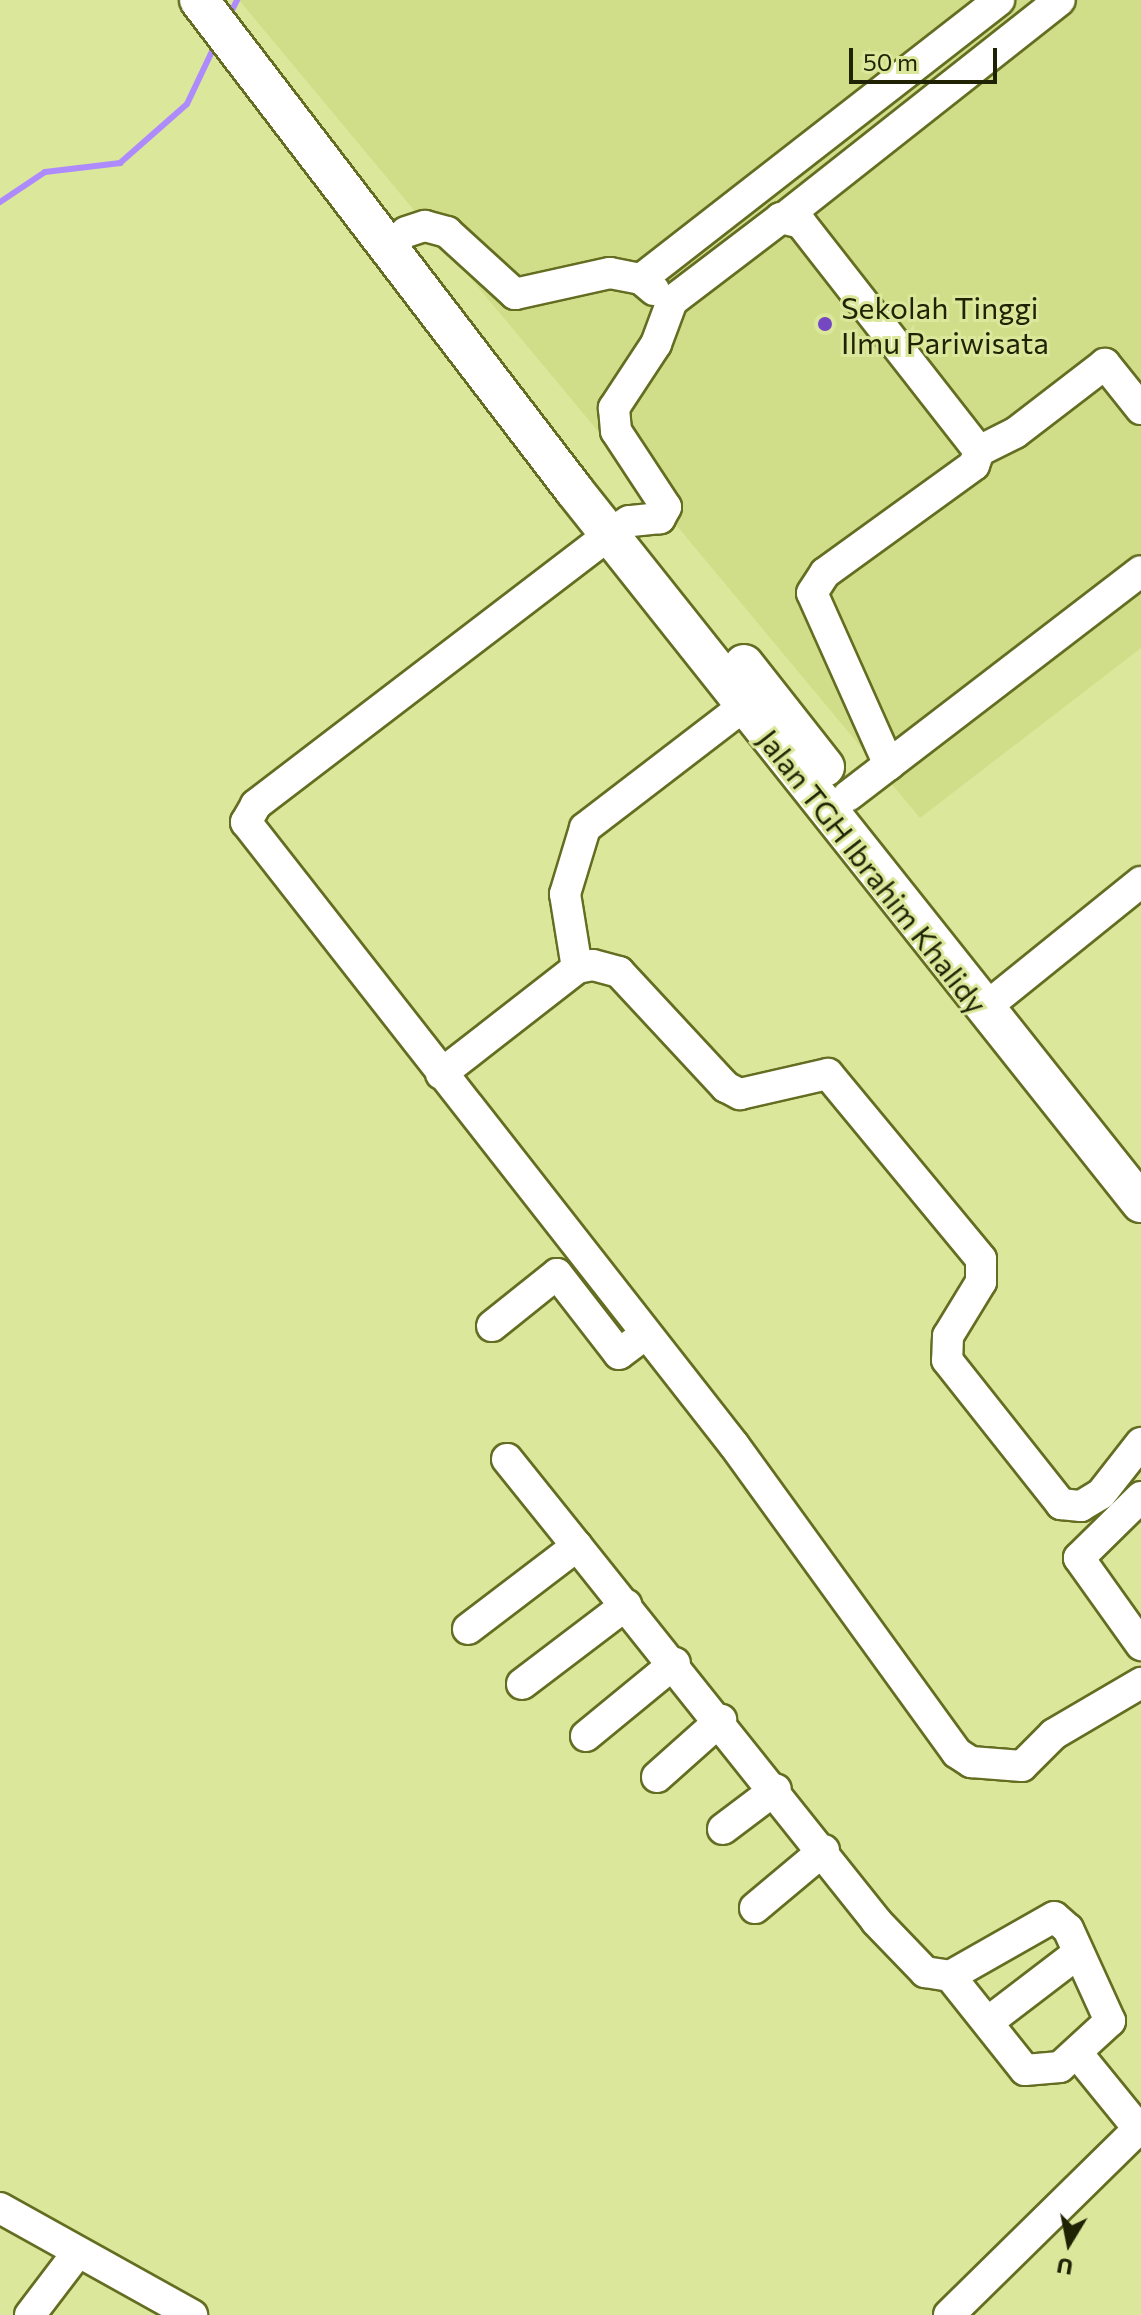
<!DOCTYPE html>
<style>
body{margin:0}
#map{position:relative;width:1141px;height:2315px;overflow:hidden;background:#dbe79a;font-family:Commissioner,sans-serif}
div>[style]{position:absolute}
.built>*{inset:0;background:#d1de89}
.stream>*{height:6px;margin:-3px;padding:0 3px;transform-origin:3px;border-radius:3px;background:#ae8bfd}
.roads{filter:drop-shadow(2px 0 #646d21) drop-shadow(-2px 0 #646d21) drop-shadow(0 2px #646d21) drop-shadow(0 -2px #646d21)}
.minor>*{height:30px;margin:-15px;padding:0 15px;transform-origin:15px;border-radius:15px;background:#fff}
.major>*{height:38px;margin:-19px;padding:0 19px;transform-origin:19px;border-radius:19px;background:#fff}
.dots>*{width:22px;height:22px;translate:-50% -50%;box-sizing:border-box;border:4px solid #dbe79a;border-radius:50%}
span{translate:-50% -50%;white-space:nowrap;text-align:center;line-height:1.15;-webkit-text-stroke:6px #dbe79a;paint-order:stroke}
.poi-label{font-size:30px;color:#1f2304}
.left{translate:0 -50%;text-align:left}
.street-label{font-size:30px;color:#1f2304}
.north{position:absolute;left:1029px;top:2203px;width:80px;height:80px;-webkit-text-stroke:6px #dbe79a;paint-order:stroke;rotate:190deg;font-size:22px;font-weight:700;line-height:32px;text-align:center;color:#1f2304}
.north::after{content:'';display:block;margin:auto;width:28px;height:36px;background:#1f2304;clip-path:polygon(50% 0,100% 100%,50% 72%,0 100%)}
.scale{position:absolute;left:849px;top:48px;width:148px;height:36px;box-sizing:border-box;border:4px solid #1f2304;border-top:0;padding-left:10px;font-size:24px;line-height:28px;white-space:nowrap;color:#1f2304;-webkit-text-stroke:6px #dbe79a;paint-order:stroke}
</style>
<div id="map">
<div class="built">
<div style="clip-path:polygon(239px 0,1141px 0,1141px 648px,920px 818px)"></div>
</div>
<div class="stream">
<div style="left:229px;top:16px;width:18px;rotate:-63deg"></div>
<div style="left:0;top:202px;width:54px;rotate:-33.7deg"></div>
<div style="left:45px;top:172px;width:76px;rotate:-6.8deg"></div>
<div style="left:120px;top:163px;width:89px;rotate:-41.4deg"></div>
<div style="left:187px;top:104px;width:65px;rotate:-64.6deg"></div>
</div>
<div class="roads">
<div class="minor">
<div style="left:789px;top:214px;width:345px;rotate:-38.3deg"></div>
<div style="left:406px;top:232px;width:20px;rotate:-18deg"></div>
<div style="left:425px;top:226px;width:23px;rotate:15deg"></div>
<div style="left:447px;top:232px;width:92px;rotate:42.4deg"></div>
<div style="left:515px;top:294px;width:97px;rotate:-12.5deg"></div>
<div style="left:610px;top:273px;width:32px;rotate:11deg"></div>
<div style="left:641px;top:279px;width:17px;rotate:40deg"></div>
<div style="left:641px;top:279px;width:454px;rotate:-37.9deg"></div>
<div style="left:1141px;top:409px;width:58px;rotate:-128.7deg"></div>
<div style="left:1105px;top:364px;width:113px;rotate:142.5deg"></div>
<div style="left:1015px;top:433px;width:40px;rotate:153.4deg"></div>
<div style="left:979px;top:451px;width:289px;rotate:-128deg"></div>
<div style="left:801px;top:223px;width:21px;rotate:-166deg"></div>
<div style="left:781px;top:218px;width:137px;rotate:142.7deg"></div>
<div style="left:672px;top:301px;width:46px;rotate:110.4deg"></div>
<div style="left:656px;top:344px;width:77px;rotate:123.3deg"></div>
<div style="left:614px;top:408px;width:23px;rotate:85deg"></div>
<div style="left:616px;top:431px;width:91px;rotate:56.7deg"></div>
<div style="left:666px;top:507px;width:13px;rotate:119deg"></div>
<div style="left:660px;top:518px;width:31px;rotate:174deg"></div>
<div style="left:629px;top:521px;width:23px;rotate:146deg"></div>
<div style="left:610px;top:534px;width:446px;rotate:142.6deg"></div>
<div style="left:256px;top:805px;width:20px;rotate:120deg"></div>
<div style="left:246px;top:822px;width:791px;rotate:51.93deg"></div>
<div style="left:734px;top:1445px;width:380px;rotate:54.1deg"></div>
<div style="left:957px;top:1753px;width:17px;rotate:33deg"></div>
<div style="left:971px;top:1762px;width:51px;rotate:4.5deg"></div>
<div style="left:1022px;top:1766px;width:45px;rotate:-45deg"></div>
<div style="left:1054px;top:1734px;width:101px;rotate:-30.4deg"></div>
<div style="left:889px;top:765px;width:188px;rotate:-114.1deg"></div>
<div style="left:812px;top:593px;width:24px;rotate:-57deg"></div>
<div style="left:825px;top:573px;width:184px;rotate:-35.9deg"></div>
<div style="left:974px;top:465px;width:15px;rotate:-70deg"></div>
<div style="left:848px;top:796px;width:369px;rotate:-37.5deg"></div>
<div style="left:577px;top:968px;width:75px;rotate:-99.2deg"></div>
<div style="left:565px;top:894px;width:69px;rotate:-73.1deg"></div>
<div style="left:585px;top:828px;width:200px;rotate:-37.5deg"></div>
<div style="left:1001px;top:995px;width:180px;rotate:-38.9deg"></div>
<div style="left:441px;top:1074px;width:172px;rotate:-37.9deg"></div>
<div style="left:577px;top:968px;width:16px;rotate:-11deg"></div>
<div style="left:593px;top:965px;width:27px;rotate:15deg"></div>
<div style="left:619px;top:972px;width:157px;rotate:47.1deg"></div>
<div style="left:726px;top:1087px;width:16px;rotate:27deg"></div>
<div style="left:740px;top:1094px;width:90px;rotate:-12.8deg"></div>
<div style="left:828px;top:1074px;width:240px;rotate:50.4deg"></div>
<div style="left:981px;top:1259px;width:23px;rotate:90deg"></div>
<div style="left:981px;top:1282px;width:63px;rotate:121.4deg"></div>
<div style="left:948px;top:1336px;width:24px;rotate:92deg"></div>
<div style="left:947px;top:1360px;width:184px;rotate:51.6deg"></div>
<div style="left:1061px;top:1504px;width:20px;rotate:6deg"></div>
<div style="left:1081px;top:1506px;width:23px;rotate:-31deg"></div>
<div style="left:1101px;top:1494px;width:65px;rotate:-51.9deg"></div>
<div style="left:492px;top:1326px;width:83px;rotate:-38.7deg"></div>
<div style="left:557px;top:1274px;width:101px;rotate:52.2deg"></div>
<div style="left:619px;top:1354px;width:30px;rotate:-37deg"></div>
<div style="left:507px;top:1459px;width:112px;rotate:51.2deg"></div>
<div style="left:1141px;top:1497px;width:87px;rotate:135.5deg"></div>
<div style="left:1079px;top:1558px;width:107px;rotate:54.5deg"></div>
<div style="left:468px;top:1629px;width:137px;rotate:-37.3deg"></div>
<div style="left:577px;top:1546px;width:480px;rotate:51.4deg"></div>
<div style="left:876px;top:1921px;width:71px;rotate:46.1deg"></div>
<div style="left:925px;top:1972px;width:25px;rotate:9deg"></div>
<div style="left:950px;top:1976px;width:120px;rotate:51.4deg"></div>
<div style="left:1025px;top:2070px;width:35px;rotate:-5deg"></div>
<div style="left:1060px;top:2067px;width:68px;rotate:-42.6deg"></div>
<div style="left:1110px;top:2021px;width:101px;rotate:-114.5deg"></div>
<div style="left:1068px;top:1929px;width:18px;rotate:-139deg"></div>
<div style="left:1054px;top:1917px;width:120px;rotate:150.4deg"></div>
<div style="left:522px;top:1684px;width:131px;rotate:-37.2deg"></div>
<div style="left:586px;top:1736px;width:115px;rotate:-39.4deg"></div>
<div style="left:657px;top:1777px;width:86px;rotate:-41.7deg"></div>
<div style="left:723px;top:1829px;width:66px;rotate:-37deg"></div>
<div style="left:755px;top:1908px;width:90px;rotate:-40deg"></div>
<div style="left:988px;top:2022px;width:112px;rotate:-37.4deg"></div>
<div style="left:1077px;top:2053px;width:97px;rotate:50.9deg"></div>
<div style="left:0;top:2208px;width:220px;rotate:29.1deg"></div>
<div style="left:30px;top:2315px;width:74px;rotate:-52.7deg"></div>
<div style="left:949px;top:2315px;width:269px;rotate:-44.5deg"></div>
</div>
<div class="major">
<div style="left:199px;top:0;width:617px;rotate:52.57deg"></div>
<div style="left:574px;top:490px;width:911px;rotate:51.51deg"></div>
<div style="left:744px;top:664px;width:131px;rotate:51.8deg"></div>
</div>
</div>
<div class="dots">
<div style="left:825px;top:324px;background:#7448c1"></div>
</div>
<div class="poi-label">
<span class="left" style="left:841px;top:324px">Sekolah Tinggi<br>Ilmu Pariwisata</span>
</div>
<div class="street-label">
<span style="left:873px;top:871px;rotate:52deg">Jalan TGH Ibrahim Khalidy</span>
</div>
<div class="north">U</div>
<div class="scale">50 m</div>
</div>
